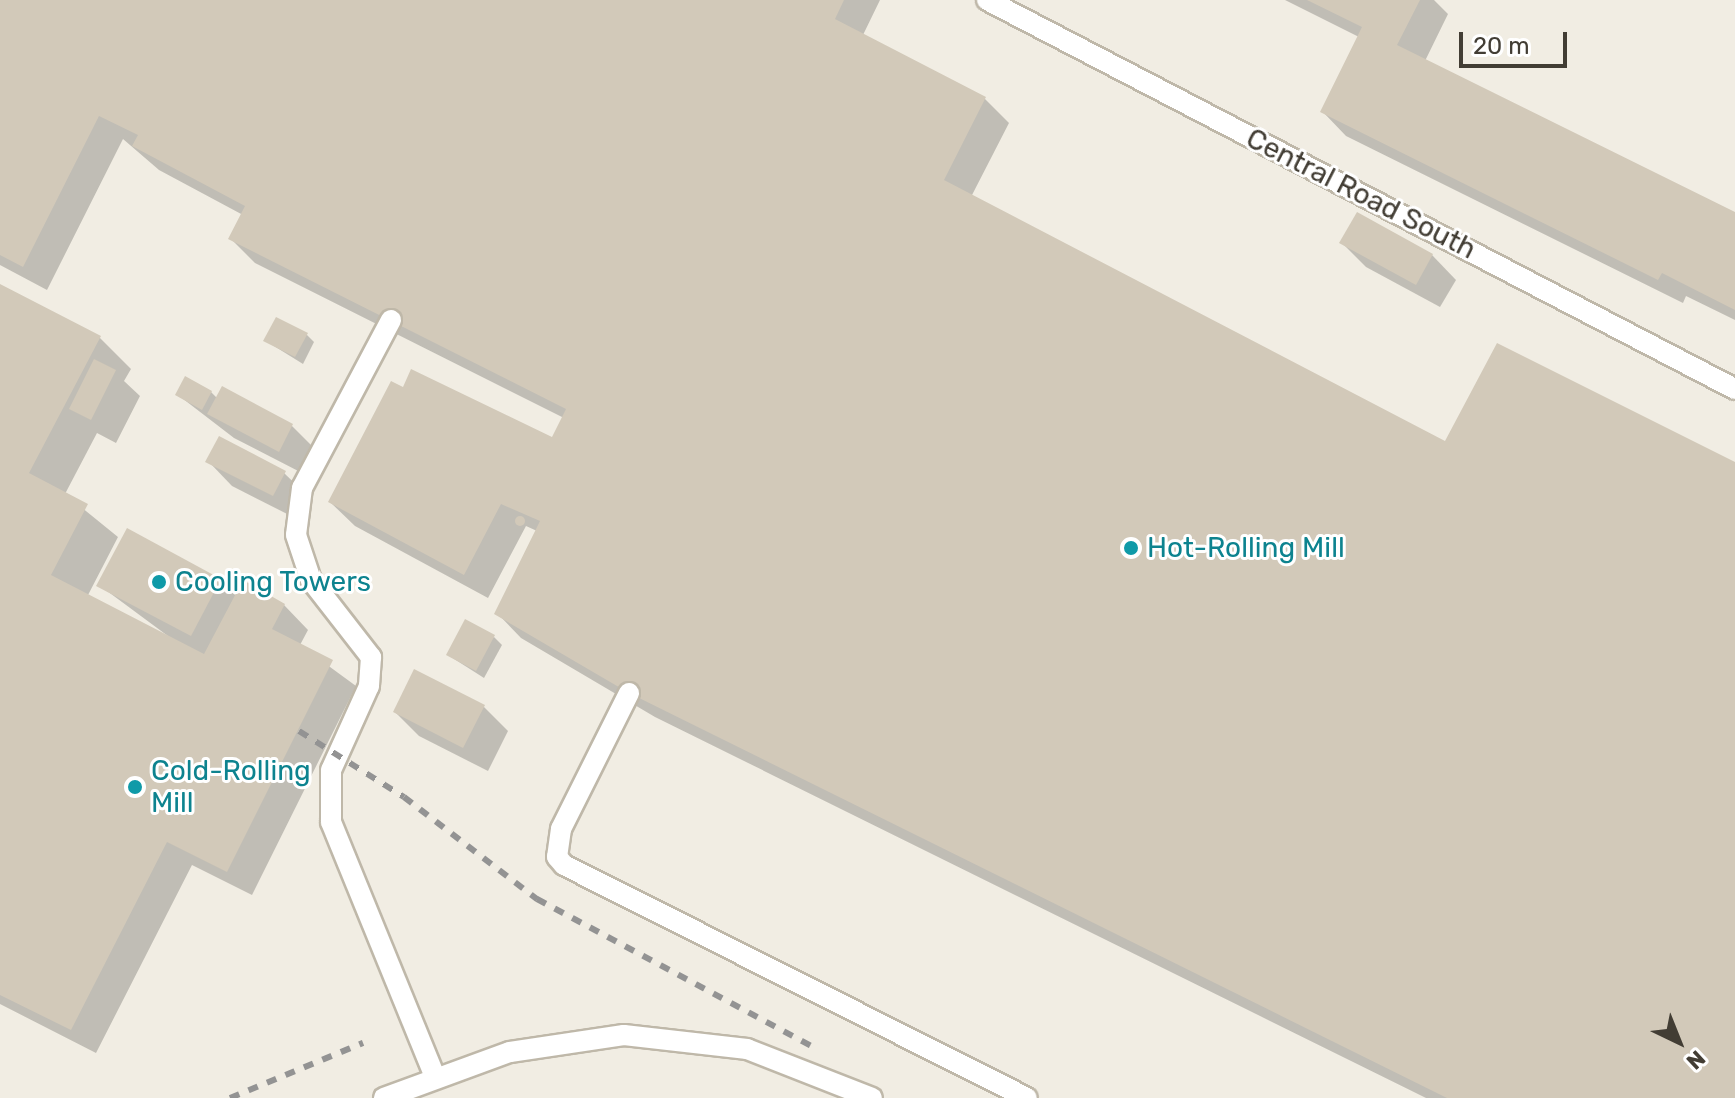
<!DOCTYPE html>
<style>
body{margin:0}
#map{position:relative;width:1735px;height:1098px;overflow:hidden;background:#f1ede3;font-family:Rubik,sans-serif}
div>[style]{position:absolute}
.shadow>*{inset:0;background:#0003}
.building>*{inset:0;background:#d2c9b9}
.round{border-radius:50%}
.roads{filter:drop-shadow(2px 0 #bfb8a9) drop-shadow(-2px 0 #bfb8a9) drop-shadow(0 2px #bfb8a9) drop-shadow(0 -2px #bfb8a9)}
.service>*{height:20px;margin:-10px;padding:0 10px;transform-origin:10px;border-radius:10px;background:#fff}
.rail>*{height:6px;margin-top:-3px;transform-origin:0;background:repeating-linear-gradient(90deg,#939393 0 10px,transparent 0 20px)}
.dots>*{width:22px;height:22px;translate:-50% -50%;box-sizing:border-box;border:4px solid #fff;border-radius:50%}
span{translate:-50% -50%;white-space:nowrap;text-align:center;line-height:1.15;-webkit-text-stroke:6px #fff;paint-order:stroke}
.street-label{font-size:28px;color:#423d34}
.culture-label{font-size:28px;color:#0d838f}
.left{translate:0 -50%;text-align:left}
.north{position:absolute;left:1639px;top:1002px;width:80px;height:80px;-webkit-text-stroke:6px #fff;paint-order:stroke;rotate:137deg;font-size:22px;font-weight:700;line-height:32px;text-align:center;color:#423d34}
.north::after{content:'';display:block;margin:auto;width:28px;height:36px;background:#423d34;clip-path:polygon(50% 0,100% 100%,50% 72%,0 100%)}
.scale{position:absolute;left:1459px;top:32px;width:108px;height:36px;box-sizing:border-box;border:4px solid #423d34;border-top:0;padding-left:10px;font-size:24px;line-height:28px;white-space:nowrap;color:#423d34;-webkit-text-stroke:6px #fff;paint-order:stroke}
</style>
<div id="map">
<div class="shadow">
<div style="clip-path:polygon(0 0,880px 0,863px 35px,985px 99px,1009px 123px,971px 197px,1446px 444px,1735px 465px,1735px 1098px,1426px 1098px,655px 717px,521px 638px,497px 613px,537px 531px,526px 526px,488px 598px,355px 526px,330px 502px,553px 440px,564px 418px,255px 263px,231px 239px,243px 215px,159px 170px,123px 139px,47px 290px,0 265px)"></div>
<div style="clip-path:polygon(1285px 0,1434px 0,1448px 14px,1425px 61px,1735px 214px,1735px 320px,1686px 296px,1683px 303px,1346px 136px,1322px 111px,1359px 37px)"></div>
<div style="clip-path:polygon(1342px 243px,1432px 255px,1456px 280px,1440px 307px,1366px 267px)"></div>
<div style="clip-path:polygon(0 287px,100px 338px,131px 369px,124px 381px,140px 396px,116px 443px,97px 433px,65px 494px,118px 537px,87px 597px,176px 642px,99px 585px,220px 580px,236px 596px,284px 605px,308px 630px,300px 645px,356px 686px,252px 895px,192px 865px,96px 1053px,0 1004px)"></div>
<div style="clip-path:polygon(306px 334px,314px 342px,303px 364px,266px 341px)"></div>
<div style="clip-path:polygon(223px 389px,292px 426px,316px 450px,304px 474px,234px 438px,178px 395px,211px 392px,218px 399px)"></div>
<div style="clip-path:polygon(208px 461px,284px 473px,309px 497px,297px 519px,232px 486px)"></div>
<div style="clip-path:polygon(494px 637px,502px 645px,484px 678px,448px 655px)"></div>
<div style="clip-path:polygon(484px 707px,508px 731px,488px 771px,419px 736px,395px 712px)"></div>
</div>
<div class="building">
<div style="clip-path:polygon(0 0,844px 0,835px 19px,986px 97px,944px 180px,1445px 441px,1497px 343px,1735px 462px,1735px 1098px,1447px 1098px,629px 693px,494px 614px,540px 521px,501px 504px,464px 575px,328px 502px,391px 381px,403px 387px,411px 369px,552px 437px,566px 409px,228px 239px,245px 206px,132px 146px,138px 135px,99px 116px,23px 267px,0 255px)"></div>
<div style="clip-path:polygon(1307px 0,1420px 0,1397px 45px,1735px 212px,1735px 310px,1662px 273px,1658px 280px,1320px 112px,1362px 27px)"></div>
<div style="clip-path:polygon(1357px 212px,1433px 254px,1416px 285px,1339px 243px)"></div>
<div style="clip-path:polygon(0 284px,101px 336px,29px 473px,88px 504px,51px 575px,204px 654px,243px 580px,285px 604px,272px 629px,333px 660px,227px 872px,167px 842px,71px 1030px,0 995px)"></div>
<div style="clip-path:polygon(276px 317px,308px 333px,295px 357px,263px 341px)"></div>
<div style="clip-path:polygon(94px 359px,116px 370px,91px 420px,69px 409px)"></div>
<div style="clip-path:polygon(185px 376px,212px 391px,202px 410px,175px 395px)"></div>
<div style="clip-path:polygon(222px 386px,293px 424px,279px 452px,207px 414px)"></div>
<div style="clip-path:polygon(219px 436px,286px 471px,273px 496px,205px 462px)"></div>
<div class="round" style="left:515px;top:516px;width:10px;height:10px"></div>
<div style="clip-path:polygon(127px 528px,221px 579px,191px 636px,96px 586px)"></div>
<div style="clip-path:polygon(465px 619px,495px 635px,476px 671px,446px 655px)"></div>
<div style="clip-path:polygon(414px 669px,485px 705px,463px 748px,393px 712px)"></div>
</div>
<div class="roads">
<div class="service">
<div style="left:987px;top:0;width:843px;rotate:27.48deg"></div>
<div style="left:391px;top:320px;width:190px;rotate:117.9deg"></div>
<div style="left:302px;top:488px;width:47px;rotate:97.3deg"></div>
<div style="left:296px;top:535px;width:47px;rotate:71.6deg"></div>
<div style="left:311px;top:580px;width:98px;rotate:52.1deg"></div>
<div style="left:371px;top:657px;width:29px;rotate:94deg"></div>
<div style="left:369px;top:686px;width:92px;rotate:114.3deg"></div>
<div style="left:331px;top:770px;width:52px;rotate:90deg"></div>
<div style="left:331px;top:822px;width:275px;rotate:67.8deg"></div>
<div style="left:629px;top:693px;width:152px;rotate:116.6deg"></div>
<div style="left:561px;top:829px;width:28px;rotate:98deg"></div>
<div style="left:557px;top:857px;width:11px;rotate:49deg"></div>
<div style="left:564px;top:865px;width:518px;rotate:26.71deg"></div>
<div style="left:384px;top:1098px;width:134px;rotate:-20.1deg"></div>
<div style="left:510px;top:1052px;width:115px;rotate:-8.5deg"></div>
<div style="left:624px;top:1035px;width:124px;rotate:6.5deg"></div>
<div style="left:747px;top:1049px;width:134px;rotate:21.4deg"></div>
</div>
</div>
<div class="rail">
<div style="left:299px;top:731px;width:124px;rotate:32.2deg"></div>
<div style="left:404px;top:797px;width:168px;rotate:37.5deg"></div>
<div style="left:537px;top:899px;width:311px;rotate:28.2deg"></div>
<div style="left:230px;top:1098px;width:144px;rotate:-22.5deg"></div>
</div>
<div class="dots">
<div style="left:1131px;top:548px;background:#0f9aa8"></div>
<div style="left:159px;top:582px;background:#0f9aa8"></div>
<div style="left:135px;top:787px;background:#0f9aa8"></div>
</div>
<div class="street-label">
<span style="left:1361px;top:194px;rotate:27deg">Central Road South</span>
</div>
<div class="culture-label">
<span class="left" style="left:1147px;top:548px">Hot-Rolling Mill</span>
<span class="left" style="left:175px;top:582px">Cooling Towers</span>
<span class="left" style="left:151px;top:787px">Cold-Rolling<br>Mill</span>
</div>
<div class="north">N</div>
<div class="scale">20 m</div>
</div>
